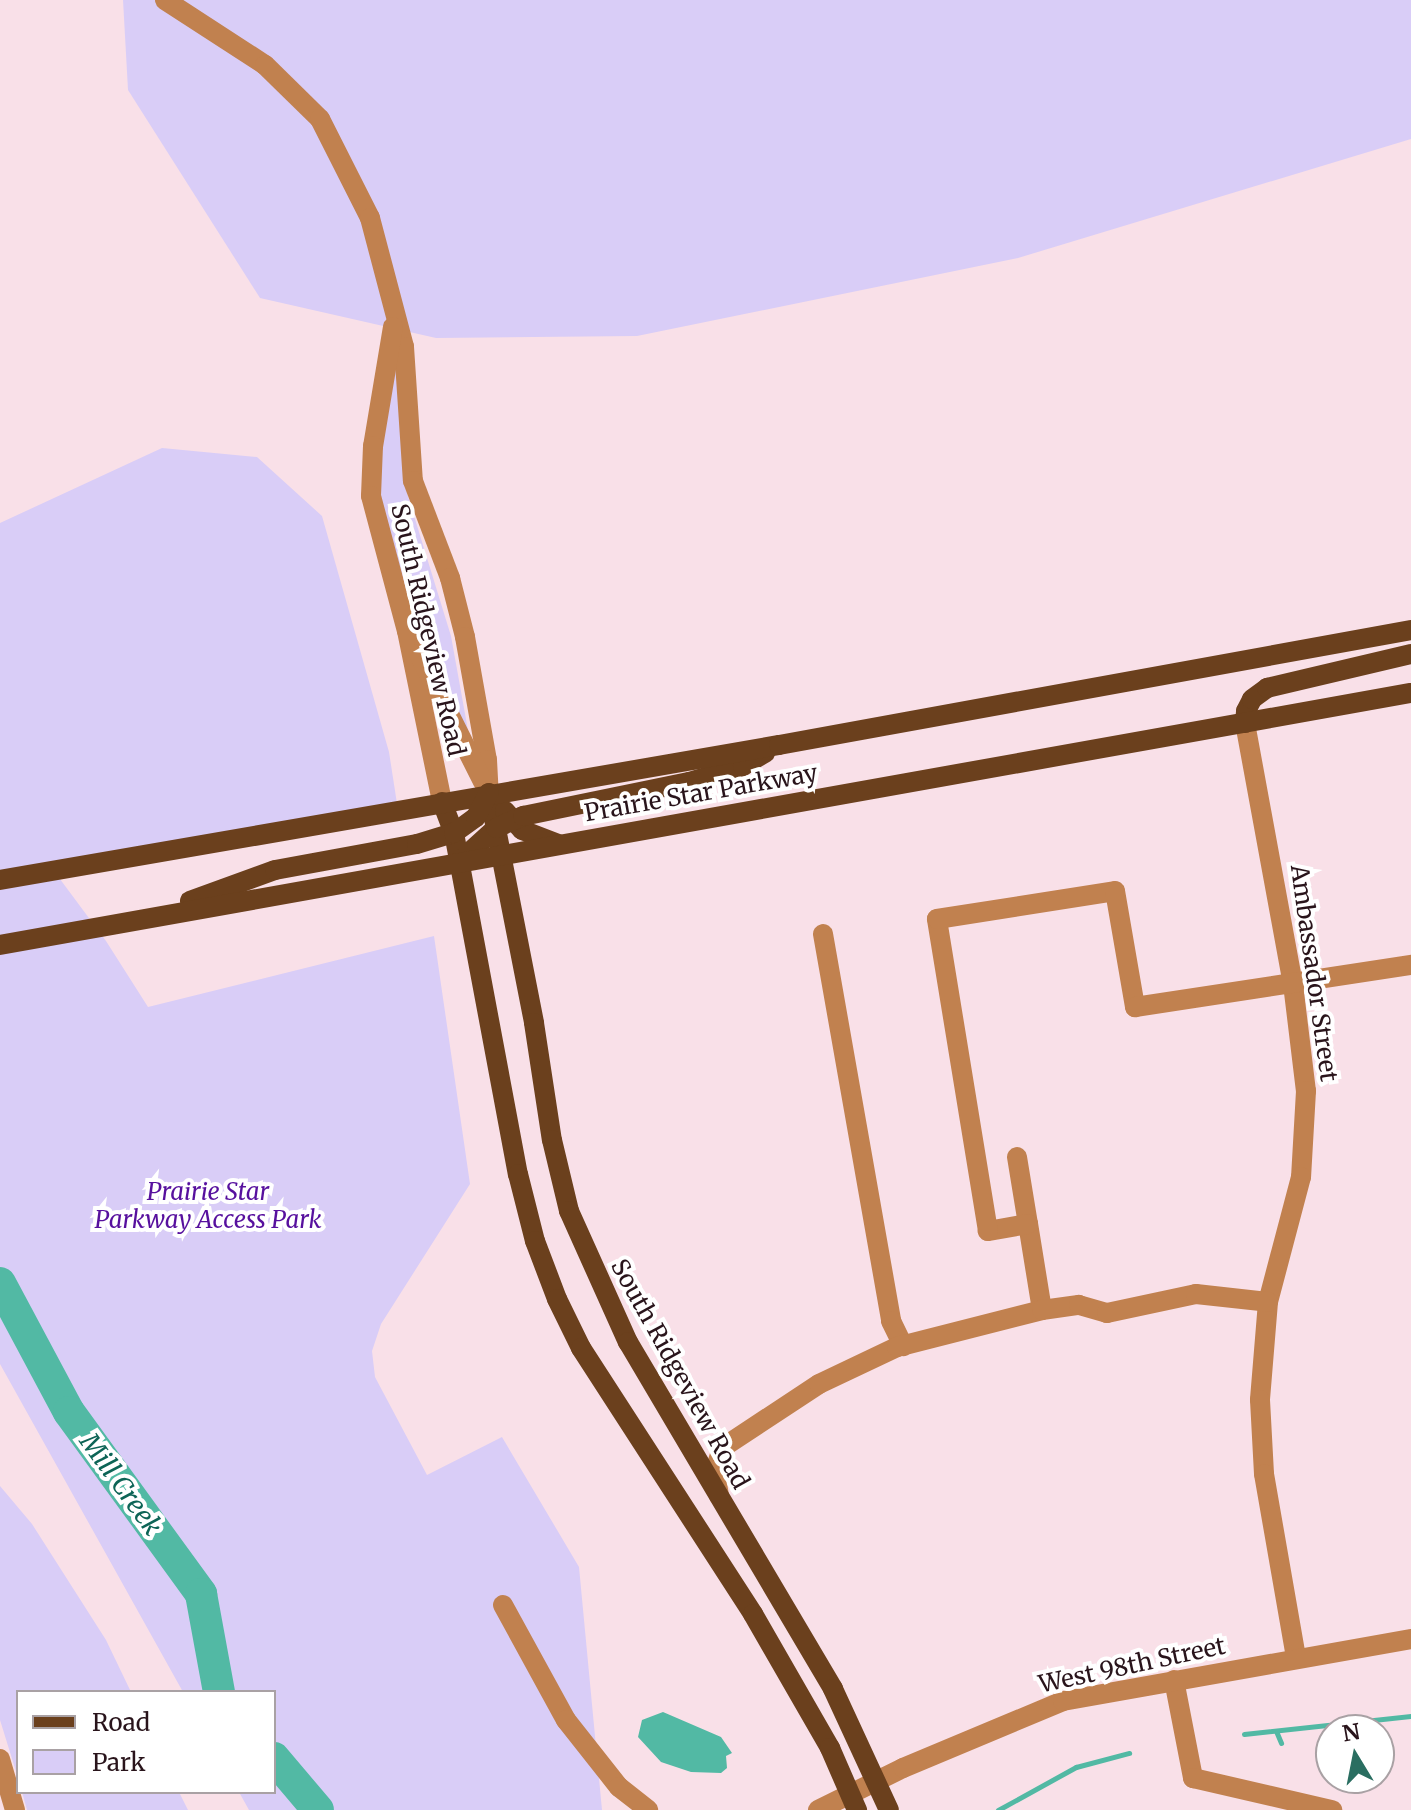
<!DOCTYPE html>
<style>
body{margin:0}
#map{position:relative;width:1411px;height:1810px;overflow:hidden;background:#f9e0e8;font-family:Merriweather,serif}
div>[style]{position:absolute}
.green>*{inset:0;background:#d9cdf7}
.water>*{inset:0;background:#52b9a4}
.stream>*{height:5px;margin:-2.5px;padding:0 2.5px;transform-origin:2.5px;border-radius:2.5px;background:#52b9a4}
.river>*{height:32px;margin:-16px;padding:0 16px;transform-origin:16px;border-radius:16px;background:#52b9a4}
.minor>*{height:20px;margin:-10px;padding:0 10px;transform-origin:10px;border-radius:10px;background:#c1814f}
.major>*{height:20px;margin:-10px;padding:0 10px;transform-origin:10px;border-radius:10px;background:#6b401d}
span{translate:-50% -50%;white-space:nowrap;text-align:center;line-height:1.15;-webkit-text-stroke:8px #fff;paint-order:stroke}
.street-label{font-size:24px;color:#29141b}
.park-label{font-size:24px;color:#57109e;font-style:italic}
.water-label{font-size:26px;color:#0d6456;font-style:italic}
.legend{position:absolute;left:16px;top:1690px;width:260px;height:104px;box-sizing:border-box;background:#fff;border:2px solid #a9a1a4;margin:0;padding:10px 14px;list-style:none;font-size:24px;color:#29141b}
.legend li{display:flex;align-items:center;gap:16px;height:40px}
.legend b{width:40px;border:2px solid #a9a1a4}
.north{position:absolute;left:1315px;top:1714px;width:80px;height:80px;box-sizing:border-box;background:#fff;border:2px solid #a9a1a4;border-radius:50%;rotate:350deg;font-size:22px;font-weight:700;line-height:32px;text-align:center;color:#29141b}
.north::after{content:'';display:block;margin:auto;width:28px;height:36px;background:#2a6e61;clip-path:polygon(50% 0,100% 100%,50% 72%,0 100%)}
</style>
<div id="map">
<div class="green">
<div style="clip-path:polygon(123px 0,1411px 0,1411px 139px,1018px 258px,637px 336px,436px 338px,260px 298px,128px 90px)"></div>
<div style="clip-path:polygon(399px 358px,407px 493px,451px 636px,469px 736px,430px 653px,395px 560px,381px 507px,378px 477px,394px 359px)"></div>
<div style="clip-path:polygon(162px 448px,257px 457px,322px 516px,389px 752px,398px 810px,54px 871px,106px 941px,148px 1007px,434px 936px,470px 1184px,381px 1324px,372px 1351px,375px 1377px,427px 1475px,502px 1437px,579px 1567px,602px 1810px,249px 1810px,239px 1792px,274px 1792px,274px 1692px,183px 1692px,0 1364px,0 523px)"></div>
<div style="clip-path:polygon(0 1486px,32px 1524px,106px 1640px,131px 1692px,18px 1692px,18px 1778px,0 1720px)"></div>
<div style="clip-path:polygon(22px 1792px,179px 1792px,188px 1810px,27px 1810px)"></div>
</div>
<div class="water">
<div style="clip-path:polygon(663px 1712px,721px 1737px,732px 1753px,726px 1756px,727px 1768px,721px 1773px,691px 1772px,661px 1762px,638px 1737px,642px 1720px)"></div>
</div>
<div class="stream">
<div style="left:1276px;top:1731px;width:13px;rotate:67deg"></div>
<div style="left:1244px;top:1734px;width:168px;rotate:-6.2deg"></div>
<div style="left:998px;top:1810px;width:89px;rotate:-28.9deg"></div>
<div style="left:1076px;top:1767px;width:55px;rotate:-14.8deg"></div>
</div>
<div class="river">
<div style="left:0;top:1283px;width:146px;rotate:61.9deg"></div>
<div style="left:69px;top:1412px;width:225px;rotate:54deg"></div>
<div style="left:201px;top:1594px;width:100px;rotate:79.6deg"></div>
<div style="left:274px;top:1758px;width:68px;rotate:49.8deg"></div>
</div>
<div class="minor">
<div style="left:165px;top:0;width:119px;rotate:33deg"></div>
<div style="left:265px;top:65px;width:77px;rotate:44.5deg"></div>
<div style="left:320px;top:119px;width:111px;rotate:63.2deg"></div>
<div style="left:370px;top:218px;width:133px;rotate:75.2deg"></div>
<div style="left:404px;top:347px;width:134px;rotate:86.2deg"></div>
<div style="left:413px;top:481px;width:104px;rotate:69.1deg"></div>
<div style="left:450px;top:578px;width:61px;rotate:75.7deg"></div>
<div style="left:465px;top:637px;width:125px;rotate:79.9deg"></div>
<div style="left:487px;top:760px;width:33px;rotate:87deg"></div>
<div style="left:393px;top:327px;width:121px;rotate:99.5deg"></div>
<div style="left:373px;top:446px;width:50px;rotate:92.3deg"></div>
<div style="left:371px;top:496px;width:140px;rotate:75.1deg"></div>
<div style="left:407px;top:631px;width:175px;rotate:78.4deg"></div>
<div style="left:419px;top:654px;width:143px;rotate:63.4deg"></div>
<div style="left:1245px;top:723px;width:265px;rotate:79.6deg"></div>
<div style="left:1293px;top:984px;width:108px;rotate:83.1deg"></div>
<div style="left:1306px;top:1091px;width:86px;rotate:93.3deg"></div>
<div style="left:1301px;top:1177px;width:129px;rotate:104.8deg"></div>
<div style="left:1268px;top:1302px;width:98px;rotate:94.7deg"></div>
<div style="left:1260px;top:1400px;width:74px;rotate:86.9deg"></div>
<div style="left:1264px;top:1474px;width:187px;rotate:80.1deg"></div>
<div style="left:823px;top:934px;width:393px;rotate:80deg"></div>
<div style="left:891px;top:1321px;width:28px;rotate:64deg"></div>
<div style="left:1017px;top:1157px;width:68px;rotate:80.7deg"></div>
<div style="left:1042px;top:1310px;width:87px;rotate:-99.2deg"></div>
<div style="left:1028px;top:1224px;width:41px;rotate:170.1deg"></div>
<div style="left:988px;top:1231px;width:316px;rotate:-99.3deg"></div>
<div style="left:937px;top:919px;width:180px;rotate:-8.9deg"></div>
<div style="left:1115px;top:891px;width:118px;rotate:80.2deg"></div>
<div style="left:1135px;top:1007px;width:279px;rotate:-8.7deg"></div>
<div style="left:719px;top:1496px;width:25px;rotate:-99deg"></div>
<div style="left:715px;top:1471px;width:24px;rotate:-73deg"></div>
<div style="left:722px;top:1448px;width:116px;rotate:-33.4deg"></div>
<div style="left:819px;top:1384px;width:86px;rotate:-25.4deg"></div>
<div style="left:897px;top:1347px;width:150px;rotate:-14.3deg"></div>
<div style="left:1042px;top:1310px;width:37px;rotate:-8deg"></div>
<div style="left:1079px;top:1305px;width:29px;rotate:16deg"></div>
<div style="left:1107px;top:1313px;width:91px;rotate:-12.1deg"></div>
<div style="left:1196px;top:1294px;width:72px;rotate:6.3deg"></div>
<div style="left:503px;top:1605px;width:131px;rotate:61.3deg"></div>
<div style="left:566px;top:1720px;width:85px;rotate:51.7deg"></div>
<div style="left:619px;top:1787px;width:37px;rotate:38deg"></div>
<div style="left:1174px;top:1680px;width:100px;rotate:79deg"></div>
<div style="left:1193px;top:1778px;width:143px;rotate:13deg"></div>
<div style="left:0;top:1759px;width:53px;rotate:73.6deg"></div>
<div style="left:818px;top:1810px;width:95px;rotate:-26.3deg"></div>
<div style="left:903px;top:1768px;width:173px;rotate:-22.7deg"></div>
<div style="left:1063px;top:1701px;width:353px;rotate:-10.1deg"></div>
</div>
<div class="major">
<div style="left:1245px;top:723px;width:12px;rotate:-85deg"></div>
<div style="left:1246px;top:711px;width:13px;rotate:-63deg"></div>
<div style="left:1252px;top:699px;width:19px;rotate:-36deg"></div>
<div style="left:1267px;top:688px;width:148px;rotate:-13.3deg"></div>
<div style="left:489px;top:793px;width:234px;rotate:78.9deg"></div>
<div style="left:534px;top:1023px;width:118px;rotate:81.3deg"></div>
<div style="left:552px;top:1140px;width:73px;rotate:76.5deg"></div>
<div style="left:569px;top:1211px;width:144px;rotate:65.8deg"></div>
<div style="left:628px;top:1342px;width:403px;rotate:59.4deg"></div>
<div style="left:833px;top:1689px;width:133px;rotate:65.2deg"></div>
<div style="left:442px;top:802px;width:33px;rotate:69deg"></div>
<div style="left:454px;top:833px;width:347px;rotate:79.4deg"></div>
<div style="left:518px;top:1174px;width:69px;rotate:75.8deg"></div>
<div style="left:535px;top:1241px;width:62px;rotate:69.2deg"></div>
<div style="left:557px;top:1299px;width:55px;rotate:63.9deg"></div>
<div style="left:581px;top:1348px;width:317px;rotate:57.1deg"></div>
<div style="left:753px;top:1614px;width:155px;rotate:60.1deg"></div>
<div style="left:830px;top:1748px;width:68px;rotate:66.5deg"></div>
<div style="left:505px;top:811px;width:25px;rotate:48deg"></div>
<div style="left:522px;top:830px;width:39px;rotate:21deg"></div>
<div style="left:461px;top:860px;width:47px;rotate:-42.4deg"></div>
<div style="left:496px;top:828px;width:30px;rotate:-24deg"></div>
<div style="left:523px;top:816px;width:169px;rotate:-11.6deg"></div>
<div style="left:689px;top:782px;width:56px;rotate:-16.5deg"></div>
<div style="left:743px;top:766px;width:26px;rotate:-31deg"></div>
<div style="left:0;top:880px;width:791px;rotate:-9.83deg"></div>
<div style="left:779px;top:745px;width:642px;rotate:-10.31deg"></div>
<div style="left:190px;top:901px;width:90px;rotate:-20deg"></div>
<div style="left:275px;top:870px;width:144px;rotate:-10.4deg"></div>
<div style="left:417px;top:844px;width:39px;rotate:-17deg"></div>
<div style="left:454px;top:833px;width:27px;rotate:-36deg"></div>
<div style="left:476px;top:817px;width:27px;rotate:-62deg"></div>
<div style="left:0;top:945px;width:1433px;rotate:-10.13deg"></div>
</div>
<div class="street-label">
<span style="left:428px;top:630px;rotate:77deg">South Ridgeview Road</span>
<span style="left:701px;top:793px;rotate:-10deg">Prairie Star Parkway</span>
<span style="left:1314px;top:973px;rotate:82deg">Ambassador Street</span>
<span style="left:680px;top:1374px;rotate:61deg">South Ridgeview Road</span>
<span style="left:1132px;top:1665px;rotate:-12deg">West 98th Street</span>
</div>
<div class="park-label">
<span style="left:208px;top:1206px">Prairie Star<br>Parkway Access Park</span>
</div>
<div class="water-label">
<span style="left:121px;top:1484px;rotate:54deg">Mill Creek</span>
</div>
<ul class="legend">
<li><b style="height:10px;background:#6b401d"></b>Road</li>
<li><b style="height:22px;background:#d9cdf7"></b>Park</li>
</ul>
<div class="north">N</div>
</div>
